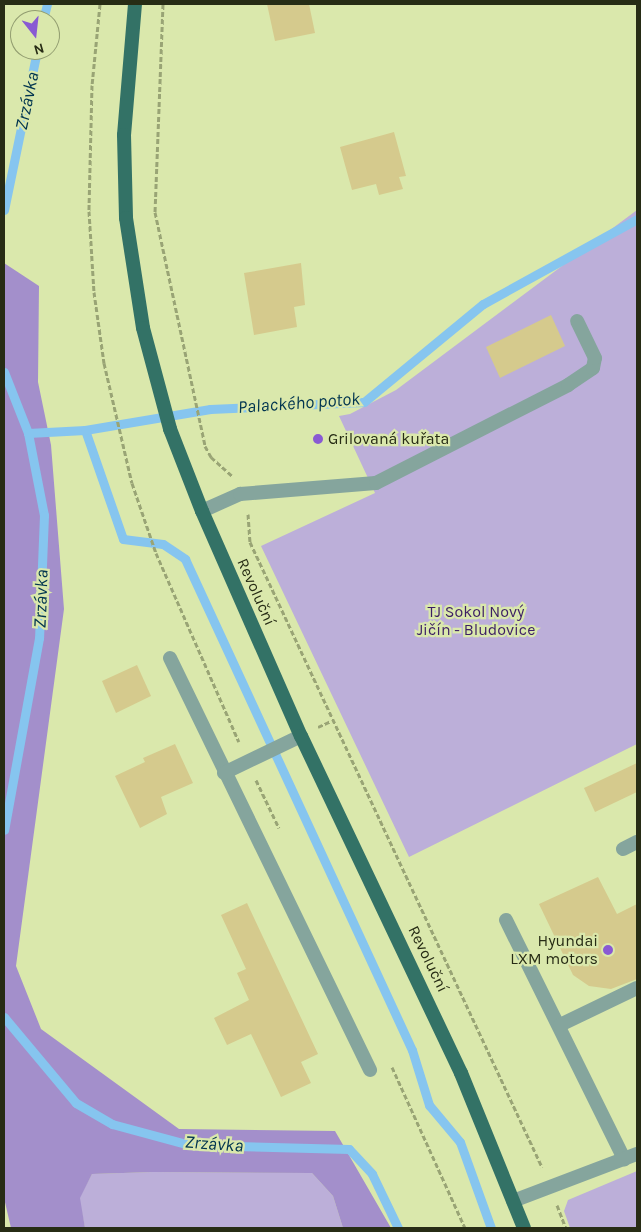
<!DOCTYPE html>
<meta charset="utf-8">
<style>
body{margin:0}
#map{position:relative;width:641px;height:1232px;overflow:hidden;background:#dae8ac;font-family:Karla,sans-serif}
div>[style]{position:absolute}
.green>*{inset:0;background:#bcafd9}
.forest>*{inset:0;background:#a38fcb}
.stream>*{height:9px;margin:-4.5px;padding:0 4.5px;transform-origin:4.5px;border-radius:4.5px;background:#86c5ef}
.building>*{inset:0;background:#d5ca8d}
.path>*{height:3px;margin-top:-1.5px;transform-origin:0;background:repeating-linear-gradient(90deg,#99a475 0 5px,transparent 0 7.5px)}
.service>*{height:14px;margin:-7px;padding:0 7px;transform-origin:7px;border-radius:7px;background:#85a59d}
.minor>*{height:14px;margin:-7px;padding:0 7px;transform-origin:7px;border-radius:7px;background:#85a59d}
.primary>*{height:14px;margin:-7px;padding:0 7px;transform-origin:7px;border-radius:7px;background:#337266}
.dots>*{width:14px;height:14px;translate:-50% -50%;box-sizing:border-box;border:2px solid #dae8ac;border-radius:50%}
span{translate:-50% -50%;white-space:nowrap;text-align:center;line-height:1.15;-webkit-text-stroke:4.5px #dae8ac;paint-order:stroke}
.poi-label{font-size:16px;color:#272c15}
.left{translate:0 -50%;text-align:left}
.right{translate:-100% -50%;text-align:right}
.street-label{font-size:16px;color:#272c15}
.park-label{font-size:16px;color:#3c1e64}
.water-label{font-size:18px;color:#00344f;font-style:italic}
.frame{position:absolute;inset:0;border:5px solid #272c15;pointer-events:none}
.north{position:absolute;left:10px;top:10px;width:50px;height:50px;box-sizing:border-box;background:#dae8ac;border:1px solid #929d70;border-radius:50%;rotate:164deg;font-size:14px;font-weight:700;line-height:20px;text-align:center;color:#272c15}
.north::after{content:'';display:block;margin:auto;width:18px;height:22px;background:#895ad3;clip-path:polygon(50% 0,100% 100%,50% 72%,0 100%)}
</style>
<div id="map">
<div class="green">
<div style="clip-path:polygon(637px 210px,637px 744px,409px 857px,261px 546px,375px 493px,339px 416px,350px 414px,396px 390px)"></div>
<div style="clip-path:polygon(637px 1171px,637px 1228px,570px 1228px,564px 1211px,568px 1200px)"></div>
<div style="clip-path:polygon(153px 1172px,312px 1173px,333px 1196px,343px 1228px,85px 1228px,79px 1198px,92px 1174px)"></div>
</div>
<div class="forest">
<div style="clip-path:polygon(4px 263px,39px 286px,38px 382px,51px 445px,64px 609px,16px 966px,41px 1029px,179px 1129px,335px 1131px,391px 1228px,343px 1228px,333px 1196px,312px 1173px,153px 1172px,92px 1174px,80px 1198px,85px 1228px,11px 1228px,4px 1198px)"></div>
</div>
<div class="stream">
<div style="left:43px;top:20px;width:16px;rotate:-76deg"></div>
<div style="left:4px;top:210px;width:163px;rotate:-78.3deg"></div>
<div style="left:4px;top:372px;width:66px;rotate:68.5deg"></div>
<div style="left:28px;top:433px;width:84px;rotate:79deg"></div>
<div style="left:44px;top:515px;width:123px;rotate:92.3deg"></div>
<div style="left:39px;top:638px;width:195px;rotate:100.3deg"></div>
<div style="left:85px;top:430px;width:115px;rotate:70.8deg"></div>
<div style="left:123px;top:539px;width:40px;rotate:7.1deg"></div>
<div style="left:163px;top:544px;width:27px;rotate:34deg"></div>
<div style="left:185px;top:559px;width:541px;rotate:65.19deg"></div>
<div style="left:412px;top:1050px;width:58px;rotate:72.8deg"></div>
<div style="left:429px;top:1105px;width:48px;rotate:50deg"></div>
<div style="left:460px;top:1142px;width:91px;rotate:70.2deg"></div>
<div style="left:28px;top:433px;width:57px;rotate:-3deg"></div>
<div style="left:85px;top:430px;width:127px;rotate:-9.5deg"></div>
<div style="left:210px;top:409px;width:154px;rotate:-2.6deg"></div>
<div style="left:364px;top:402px;width:154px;rotate:-39.5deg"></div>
<div style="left:483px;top:304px;width:176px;rotate:-28.9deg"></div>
<div style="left:4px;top:1017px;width:112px;rotate:50.1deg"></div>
<div style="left:76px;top:1103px;width:42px;rotate:30.3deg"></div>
<div style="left:112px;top:1124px;width:81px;rotate:15.1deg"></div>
<div style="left:190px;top:1145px;width:159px;rotate:1.4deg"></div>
<div style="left:349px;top:1149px;width:34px;rotate:47deg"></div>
<div style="left:372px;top:1174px;width:60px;rotate:64.3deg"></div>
</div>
<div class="building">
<div style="clip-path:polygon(267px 4px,309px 4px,315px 33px,275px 41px)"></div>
<div style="clip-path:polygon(394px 132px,406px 176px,399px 177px,403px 189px,379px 195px,376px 184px,352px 190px,340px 147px)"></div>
<div style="clip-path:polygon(301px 263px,305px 305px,294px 307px,297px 327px,254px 335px,244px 273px)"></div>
<div style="clip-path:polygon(551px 315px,565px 346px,500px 378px,486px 347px)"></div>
<div style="clip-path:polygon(137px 665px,151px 696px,116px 713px,102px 681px)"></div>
<div style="clip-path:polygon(175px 744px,193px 783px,161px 797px,167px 814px,140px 828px,115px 776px,145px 762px,143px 758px)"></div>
<div style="clip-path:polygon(637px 763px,637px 792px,595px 812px,584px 788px)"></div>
<div style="clip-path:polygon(598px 877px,617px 914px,637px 904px,637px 979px,611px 989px,589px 986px,573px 975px,539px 904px)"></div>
<div style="clip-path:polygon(247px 903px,318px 1054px,301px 1062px,311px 1083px,281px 1097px,251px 1034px,227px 1045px,214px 1018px,249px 1000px,237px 973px,246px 969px,221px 915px)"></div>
</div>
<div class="path">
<div style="left:100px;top:4px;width:81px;rotate:95.6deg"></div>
<div style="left:92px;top:85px;width:126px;rotate:91.4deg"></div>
<div style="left:89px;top:211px;width:81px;rotate:86.5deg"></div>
<div style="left:94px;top:292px;width:72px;rotate:82deg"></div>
<div style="left:104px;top:363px;width:123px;rotate:76.9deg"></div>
<div style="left:132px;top:483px;width:74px;rotate:71.1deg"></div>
<div style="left:156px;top:553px;width:206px;rotate:66.3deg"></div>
<div style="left:163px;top:4px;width:208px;rotate:92.2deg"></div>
<div style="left:155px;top:212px;width:239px;rotate:77.9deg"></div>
<div style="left:205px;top:446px;width:13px;rotate:61deg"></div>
<div style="left:211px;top:457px;width:28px;rotate:42deg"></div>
<div style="left:248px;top:514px;width:28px;rotate:86deg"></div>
<div style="left:250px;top:542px;width:690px;rotate:64.96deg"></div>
<div style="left:318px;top:727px;width:14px;rotate:-25deg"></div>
<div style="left:256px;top:780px;width:53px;rotate:64.4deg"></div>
<div style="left:392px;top:1067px;width:177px;rotate:65.6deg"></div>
<div style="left:557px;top:1205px;width:25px;rotate:69deg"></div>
</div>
<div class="service">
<div style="left:202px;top:511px;width:42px;rotate:-24.1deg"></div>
<div style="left:240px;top:494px;width:136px;rotate:-4.6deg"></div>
<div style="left:376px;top:483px;width:216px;rotate:-27deg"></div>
<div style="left:568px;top:385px;width:30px;rotate:-34deg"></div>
<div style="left:593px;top:368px;width:10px;rotate:-79deg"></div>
<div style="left:595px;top:358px;width:41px;rotate:-115.9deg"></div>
<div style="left:623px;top:849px;width:16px;rotate:-27deg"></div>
<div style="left:506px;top:920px;width:267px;rotate:63.7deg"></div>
<div style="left:560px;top:1025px;width:85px;rotate:-25.7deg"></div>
</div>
<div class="minor">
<div style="left:170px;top:658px;width:458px;rotate:64.1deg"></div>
<div style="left:224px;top:773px;width:85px;rotate:-25.7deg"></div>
<div style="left:513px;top:1201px;width:133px;rotate:-20.8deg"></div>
</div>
<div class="primary">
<div style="left:135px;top:4px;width:131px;rotate:94.8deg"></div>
<div style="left:124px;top:135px;width:83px;rotate:88.6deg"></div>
<div style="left:126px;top:218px;width:111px;rotate:81.2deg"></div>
<div style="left:143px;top:328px;width:105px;rotate:75deg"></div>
<div style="left:170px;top:429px;width:88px;rotate:68.7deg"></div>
<div style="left:202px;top:511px;width:246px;rotate:66.3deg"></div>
<div style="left:301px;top:736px;width:373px;rotate:64.6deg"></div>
<div style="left:461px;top:1073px;width:167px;rotate:67.9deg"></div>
</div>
<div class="dots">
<div style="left:318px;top:439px;background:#895ad3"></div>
<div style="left:608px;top:950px;background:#895ad3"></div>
</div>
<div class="poi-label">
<span class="left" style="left:328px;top:439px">Grilovaná kuřata</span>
<span class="right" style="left:598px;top:950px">Hyundai<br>LXM motors</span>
</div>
<div class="street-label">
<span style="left:256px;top:592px;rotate:66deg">Revoluční</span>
<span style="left:428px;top:959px;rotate:64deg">Revoluční</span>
</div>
<div class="park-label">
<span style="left:476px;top:621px">TJ Sokol Nový<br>Jičín - Bludovice</span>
</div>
<div class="water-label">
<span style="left:27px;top:101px;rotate:-78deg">Zrzávka</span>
<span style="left:299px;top:403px;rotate:-4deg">Palackého potok</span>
<span style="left:41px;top:599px;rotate:-88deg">Zrzávka</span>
<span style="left:214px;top:1144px;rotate:4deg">Zrzávka</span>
</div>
<div class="frame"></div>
<div class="north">N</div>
</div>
